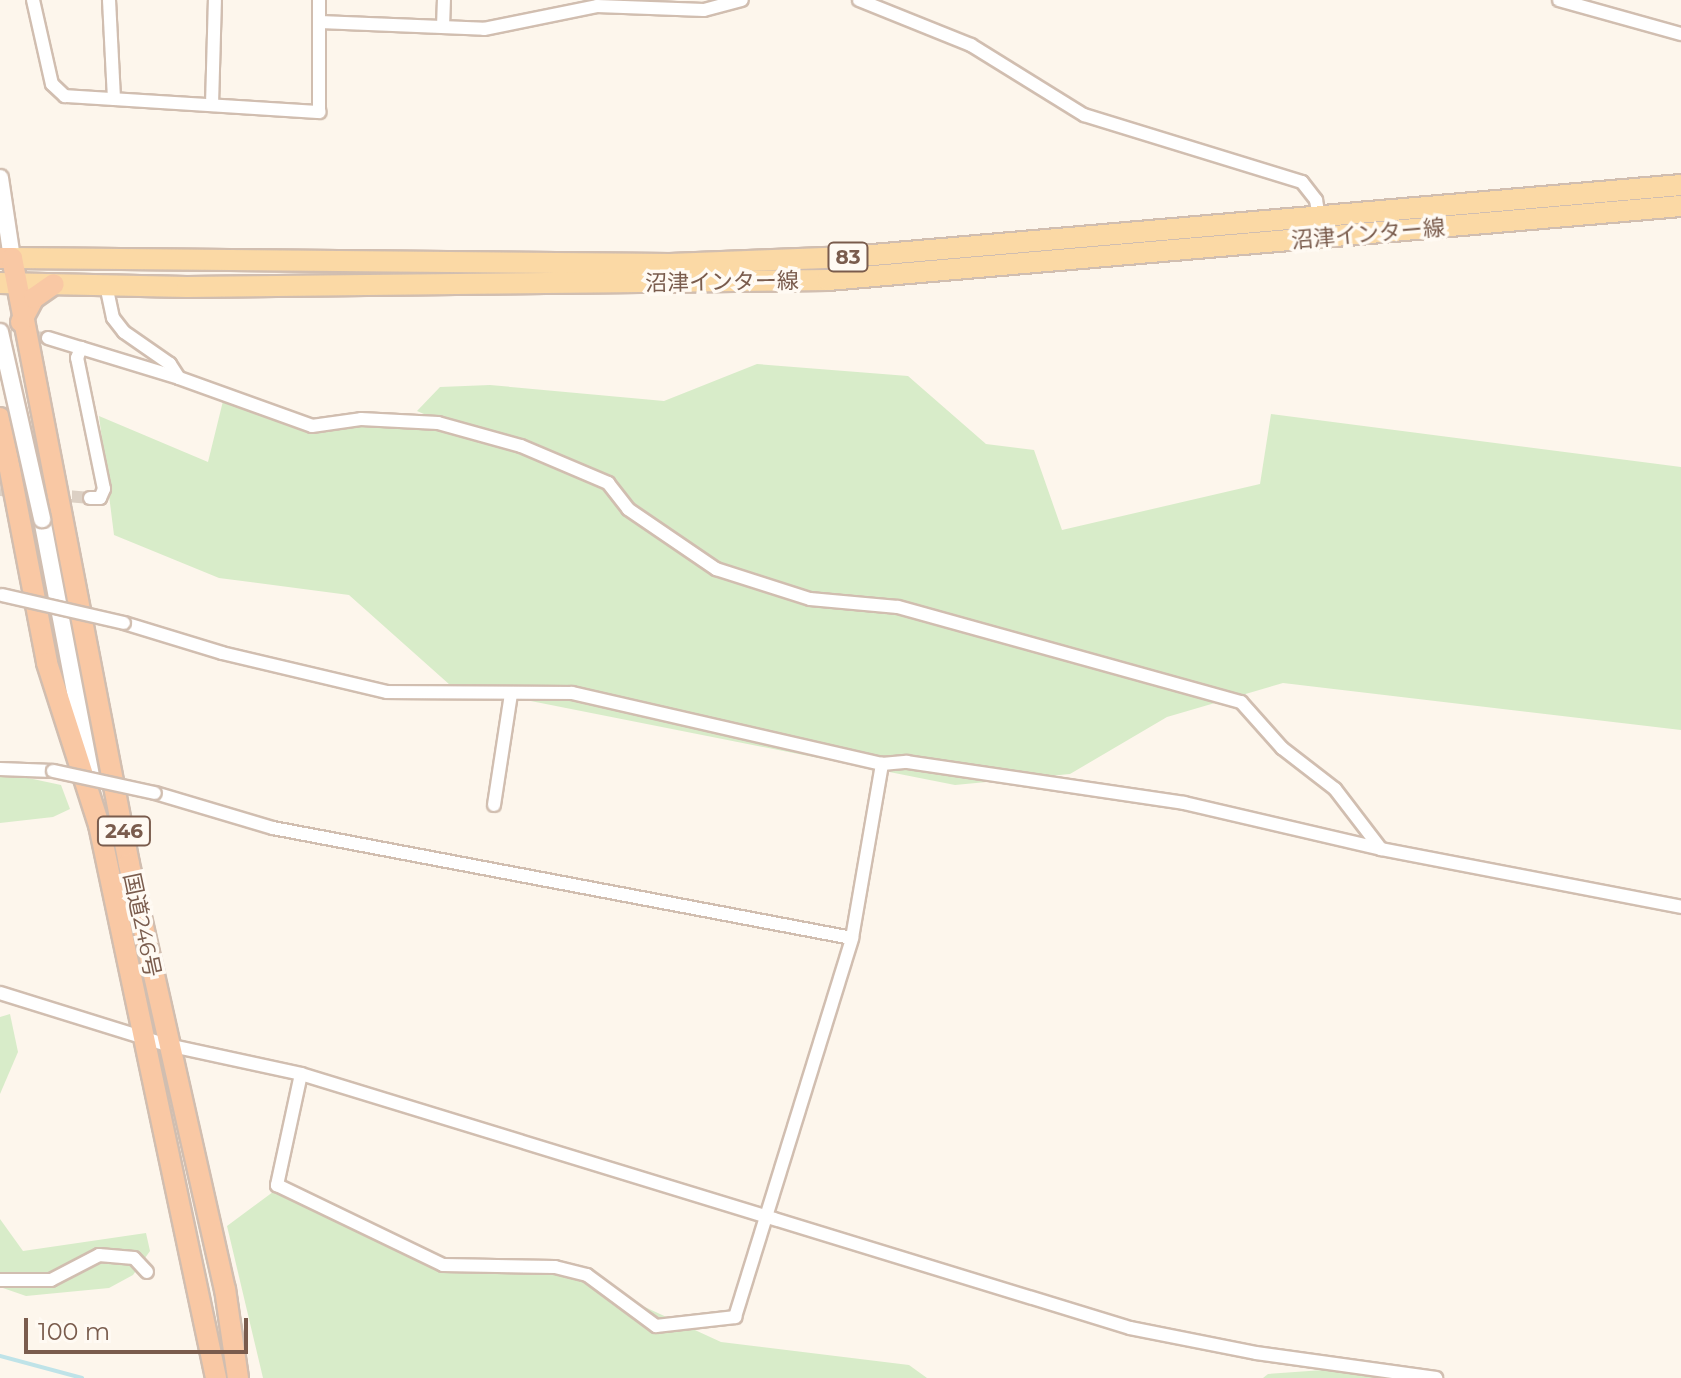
<!DOCTYPE html>
<meta charset="utf-8">
<style>
body{margin:0}
#map{position:relative;width:1681px;height:1378px;overflow:hidden;background:#fdf6ec;font-family:Montserrat,"Noto Sans JP",sans-serif}
div>[style]{position:absolute}
.green>*{inset:0;background:#d8ecc9}
.stream>*{height:4px;margin:-2px;padding:0 2px;transform-origin:2px;border-radius:2px;background:#bfe3e8}
.minor-tunnel>*{height:12px;margin-top:-6px;transform-origin:0;background:repeating-linear-gradient(90deg,#dcd0c4 0 12px,transparent 0 18px)}
.roads{filter:drop-shadow(2px 0 #d1beb0) drop-shadow(-2px 0 #d1beb0) drop-shadow(0 2px #d1beb0) drop-shadow(0 -2px #d1beb0)}
.minor>*{height:12px;margin:-6px;padding:0 6px;transform-origin:6px;border-radius:6px;background:#fff}
.tertiary>*{height:16px;margin:-8px;padding:0 8px;transform-origin:8px;border-radius:8px;background:#fff}
.primary>*{height:20px;margin:-10px;padding:0 10px;transform-origin:10px;border-radius:10px;background:#fbd9a5}
.trunk>*{height:20px;margin:-10px;padding:0 10px;transform-origin:10px;border-radius:10px;background:#f9c8a4}
.bridges{filter:drop-shadow(2px 0 #d1beb0) drop-shadow(-2px 0 #d1beb0) drop-shadow(0 2px #d1beb0) drop-shadow(0 -2px #d1beb0)}
.minor-bridge>*{height:12px;margin:-6px;padding:0 6px;transform-origin:6px;border-radius:6px;background:#fff}
.tertiary-bridge>*{height:16px;margin:-8px;padding:0 8px;transform-origin:8px;border-radius:8px;background:#fff}
span{translate:-50% -50%;white-space:nowrap;text-align:center;line-height:1.15;-webkit-text-stroke:7px #fffaf3;paint-order:stroke}
.shield-label span{padding:2px 6px;background:#fffaf3;border:2px solid;border-radius:6px;-webkit-text-stroke-width:0}
.shield-label{font-size:20px;color:#7a5c4d;font-weight:700}
.street-label{font-size:22px;color:#7a5c4d}
.scale{position:absolute;left:24px;top:1318px;width:224px;height:36px;box-sizing:border-box;border:4px solid #7a5c4d;border-top:0;padding-left:10px;font-size:24px;line-height:28px;white-space:nowrap;color:#7a5c4d;-webkit-text-stroke:6px #fffaf3;paint-order:stroke}
</style>
<div id="map">
<div class="green">
<div style="clip-path:polygon(757px 364px,908px 376px,986px 444px,1034px 450px,1062px 530px,1260px 484px,1271px 414px,1681px 467px,1681px 730px,1283px 683px,1167px 717px,1070px 774px,955px 785px,450px 685px,349px 595px,219px 578px,114px 535px,99px 416px,208px 462px,223px 401px,306px 423px,354px 416px,468px 433px,417px 411px,440px 387px,490px 385px,664px 401px)"></div>
<div style="clip-path:polygon(0 772px,61px 785px,70px 809px,53px 817px,0 823px)"></div>
<div style="clip-path:polygon(10px 1014px,18px 1052px,0 1094px,0 1017px)"></div>
<div style="clip-path:polygon(277px 1189px,429px 1261px,575px 1275px,721px 1342px,909px 1365px,927px 1378px,263px 1378px,227px 1226px)"></div>
<div style="clip-path:polygon(0 1219px,23px 1251px,146px 1233px,150px 1251px,133px 1275px,109px 1288px,26px 1296px,0 1287px)"></div>
<div style="clip-path:polygon(1366px 1367px,1412px 1378px,1263px 1378px,1268px 1374px)"></div>
</div>
<div class="stream">
<div style="left:0;top:1356px;width:85px;rotate:15deg"></div>
</div>
<div class="minor-tunnel">
<div style="left:0;top:335px;width:48px;rotate:3.6deg"></div>
<div style="left:0;top:490px;width:90px;rotate:5.1deg"></div>
</div>
<div class="roads">
<div class="minor">
<div style="left:33px;top:0;width:86px;rotate:77.3deg"></div>
<div style="left:52px;top:84px;width:18px;rotate:43deg"></div>
<div style="left:65px;top:96px;width:255px;rotate:3.6deg"></div>
<div style="left:319px;top:112px;width:112px;rotate:-90deg"></div>
<div style="left:109px;top:0;width:99px;rotate:87.1deg"></div>
<div style="left:859px;top:0;width:121px;rotate:21.9deg"></div>
<div style="left:971px;top:45px;width:133px;rotate:31.8deg"></div>
<div style="left:1084px;top:115px;width:228px;rotate:17.1deg"></div>
<div style="left:1302px;top:182px;width:23px;rotate:52deg"></div>
<div style="left:1316px;top:200px;width:40px;rotate:80deg"></div>
<div style="left:1559px;top:0;width:127px;rotate:15.6deg"></div>
<div style="left:320px;top:22px;width:164px;rotate:2.4deg"></div>
<div style="left:484px;top:29px;width:115px;rotate:-11.5deg"></div>
<div style="left:597px;top:6px;width:107px;rotate:2.1deg"></div>
<div style="left:704px;top:10px;width:39px;rotate:-15deg"></div>
<div style="left:443px;top:27px;width:27px;rotate:-88deg"></div>
<div style="left:212px;top:105px;width:105px;rotate:-88.4deg"></div>
<div style="left:48px;top:338px;width:34px;rotate:17deg"></div>
<div style="left:179px;top:378px;width:141px;rotate:19.8deg"></div>
<div style="left:312px;top:426px;width:49px;rotate:-8.1deg"></div>
<div style="left:361px;top:419px;width:77px;rotate:3deg"></div>
<div style="left:438px;top:423px;width:86px;rotate:15.5deg"></div>
<div style="left:521px;top:446px;width:95px;rotate:23deg"></div>
<div style="left:608px;top:483px;width:33px;rotate:52deg"></div>
<div style="left:628px;top:509px;width:107px;rotate:34.3deg"></div>
<div style="left:716px;top:569px;width:99px;rotate:17.7deg"></div>
<div style="left:810px;top:599px;width:88px;rotate:5.2deg"></div>
<div style="left:898px;top:607px;width:356px;rotate:15.5deg"></div>
<div style="left:1241px;top:702px;width:62px;rotate:48.3deg"></div>
<div style="left:1282px;top:748px;width:67px;rotate:37.7deg"></div>
<div style="left:1335px;top:789px;width:76px;rotate:52.5deg"></div>
<div style="left:90px;top:498px;width:10px"></div>
<div style="left:100px;top:498px;width:10px;rotate:-66deg"></div>
<div style="left:104px;top:489px;width:134px;rotate:-101.6deg"></div>
<div style="left:77px;top:358px;width:11px;rotate:-68deg"></div>
<div style="left:81px;top:348px;width:102px;rotate:17deg"></div>
<div style="left:179px;top:378px;width:17px;rotate:-123deg"></div>
<div style="left:170px;top:364px;width:56px;rotate:-145.2deg"></div>
<div style="left:124px;top:332px;width:18px;rotate:-128deg"></div>
<div style="left:113px;top:318px;width:34px;rotate:-102deg"></div>
<div style="left:124px;top:623px;width:102px;rotate:17deg"></div>
<div style="left:222px;top:653px;width:170px;rotate:13.3deg"></div>
<div style="left:387px;top:692px;width:185px;rotate:0.3deg"></div>
<div style="left:572px;top:693px;width:318px;rotate:12.9deg"></div>
<div style="left:0;top:769px;width:53px;rotate:2.2deg"></div>
<div style="left:155px;top:793px;width:123px;rotate:16.5deg"></div>
<div style="left:273px;top:828px;width:589px;rotate:10.76deg"></div>
<div style="left:494px;top:805px;width:112px;rotate:-81.3deg"></div>
<div style="left:0;top:993px;width:175px;rotate:17.3deg"></div>
<div style="left:167px;top:1045px;width:137px;rotate:12.2deg"></div>
<div style="left:301px;top:1074px;width:867px;rotate:17.03deg"></div>
<div style="left:1130px;top:1328px;width:128px;rotate:11.2deg"></div>
<div style="left:1256px;top:1353px;width:182px;rotate:7.9deg"></div>
<div style="left:301px;top:1074px;width:114px;rotate:102.2deg"></div>
<div style="left:277px;top:1185px;width:184px;rotate:25.7deg"></div>
<div style="left:443px;top:1265px;width:112px;rotate:1deg"></div>
<div style="left:555px;top:1267px;width:33px;rotate:14deg"></div>
<div style="left:587px;top:1275px;width:86px;rotate:36.5deg"></div>
<div style="left:656px;top:1326px;width:80px;rotate:-6.5deg"></div>
<div style="left:735px;top:1317px;width:397px;rotate:-72.8deg"></div>
<div style="left:852px;top:938px;width:177px;rotate:-80.2deg"></div>
<div style="left:882px;top:764px;width:25px;rotate:-5deg"></div>
<div style="left:907px;top:762px;width:280px;rotate:8.4deg"></div>
<div style="left:1184px;top:803px;width:202px;rotate:13.1deg"></div>
<div style="left:1381px;top:849px;width:306px;rotate:10.9deg"></div>
<div style="left:0;top:1280px;width:51px"></div>
<div style="left:51px;top:1280px;width:54px;rotate:-27.5deg"></div>
<div style="left:99px;top:1255px;width:35px;rotate:5deg"></div>
<div style="left:134px;top:1258px;width:19px;rotate:47deg"></div>
</div>
<div class="tertiary">
<div style="left:0;top:178px;width:81px;rotate:81.5deg"></div>
<div style="left:42px;top:519px;width:266px;rotate:79.2deg"></div>
</div>
<div class="primary">
<div style="left:12px;top:258px;width:658px;rotate:0.52deg"></div>
<div style="left:670px;top:264px;width:180px;rotate:-2.2deg"></div>
<div style="left:850px;top:257px;width:834px;rotate:-4.95deg"></div>
<div style="left:0;top:283px;width:187px;rotate:1.2deg"></div>
<div style="left:187px;top:287px;width:641px;rotate:-0.63deg"></div>
<div style="left:828px;top:280px;width:856px;rotate:-4.96deg"></div>
</div>
<div class="trunk">
<div style="left:0;top:258px;width:12px"></div>
<div style="left:12px;top:258px;width:617px;rotate:79.07deg"></div>
<div style="left:129px;top:864px;width:436px;rotate:77.3deg"></div>
<div style="left:225px;top:1289px;width:90px;rotate:81.7deg"></div>
<div style="left:21px;top:322px;width:27px;rotate:-62deg"></div>
<div style="left:34px;top:298px;width:24px;rotate:-35deg"></div>
<div style="left:0;top:418px;width:249px;rotate:79.1deg"></div>
<div style="left:47px;top:663px;width:170px;rotate:72.2deg"></div>
<div style="left:99px;top:825px;width:565px;rotate:78.05deg"></div>
</div>
</div>
<div class="bridges">
<div class="minor-bridge">
<div style="left:2px;top:595px;width:125px;rotate:12.9deg"></div>
<div style="left:53px;top:771px;width:104px;rotate:12.2deg"></div>
</div>
<div class="tertiary-bridge">
<div style="left:0;top:332px;width:192px;rotate:77.3deg"></div>
</div>
</div>
<div class="shield-label">
<span style="left:848px;top:257px">83</span>
<span style="left:124px;top:831px">246</span>
</div>
<div class="street-label">
<span style="left:1368px;top:234px;rotate:-5deg">沼津インター線</span>
<span style="left:722px;top:282px;rotate:-1deg">沼津インター線</span>
<span style="left:142px;top:925px;rotate:78deg">国道246号</span>
</div>
<div class="scale">100 m</div>
</div>
